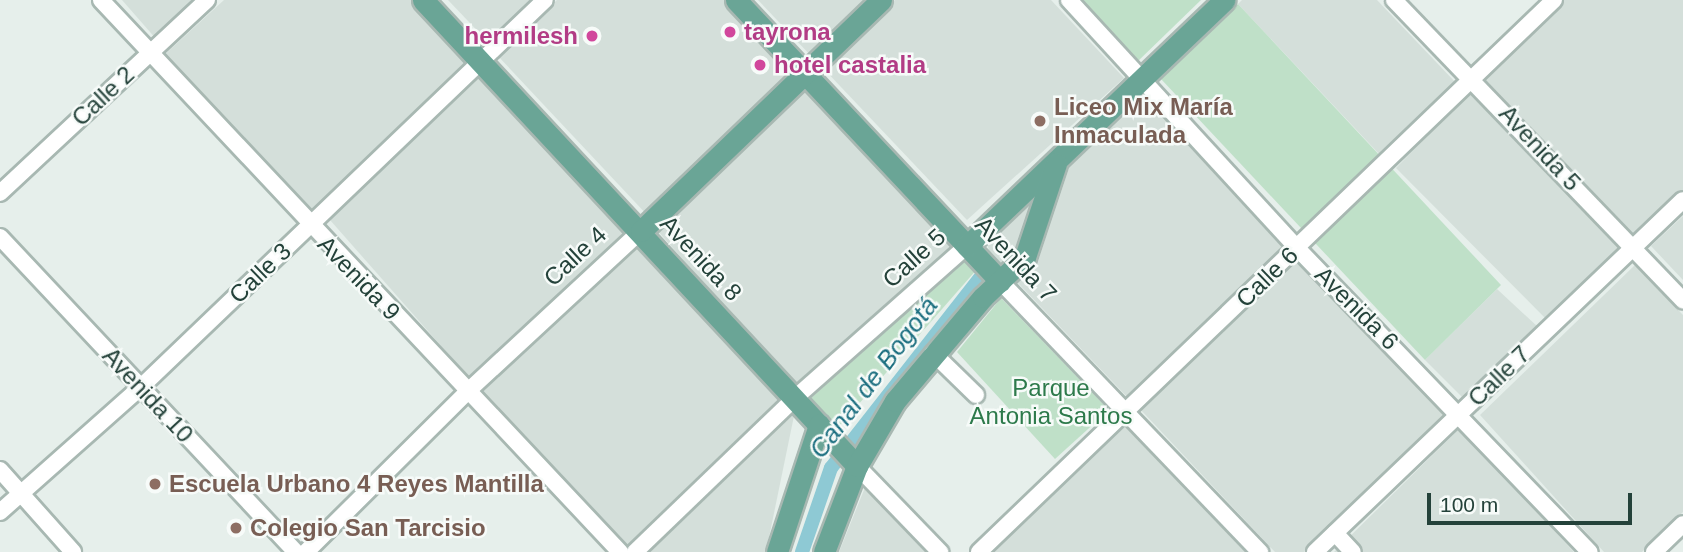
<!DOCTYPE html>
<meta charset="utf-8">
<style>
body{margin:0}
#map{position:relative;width:1683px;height:552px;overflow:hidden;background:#e6efeb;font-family:Helvetica,sans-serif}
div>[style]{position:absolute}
.built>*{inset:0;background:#d4dfda}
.green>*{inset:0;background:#bfe0c8}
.canal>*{height:14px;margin:-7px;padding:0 7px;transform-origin:7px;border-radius:7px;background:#8ec9d4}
.roads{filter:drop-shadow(2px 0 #a8b8b2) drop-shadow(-2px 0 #a8b8b2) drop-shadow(0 2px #a8b8b2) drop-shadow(0 -2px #a8b8b2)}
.minor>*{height:16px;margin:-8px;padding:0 8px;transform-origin:8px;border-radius:8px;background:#fff}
.major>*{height:21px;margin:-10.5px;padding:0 10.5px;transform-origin:10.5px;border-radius:10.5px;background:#6aa596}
.dots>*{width:19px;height:19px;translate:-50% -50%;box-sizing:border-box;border:4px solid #f7fbf9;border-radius:50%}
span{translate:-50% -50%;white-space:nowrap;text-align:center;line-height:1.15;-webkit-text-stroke:5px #f7fbf9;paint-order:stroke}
.hotel-label{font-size:24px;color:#b23c85;font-weight:700}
.left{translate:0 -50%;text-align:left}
.right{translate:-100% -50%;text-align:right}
.street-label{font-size:24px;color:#24423a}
.education-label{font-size:24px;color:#785e54;font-weight:700}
.park-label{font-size:24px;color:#2d7a4b}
.water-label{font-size:26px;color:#1c6f80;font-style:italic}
.scale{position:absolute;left:1427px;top:493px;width:205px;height:32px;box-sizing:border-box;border:4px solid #24423a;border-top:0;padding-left:9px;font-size:21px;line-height:24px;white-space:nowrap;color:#24423a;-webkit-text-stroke:5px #f7fbf9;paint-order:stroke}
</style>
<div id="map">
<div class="built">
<div style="clip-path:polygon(122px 0,199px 0,157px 40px)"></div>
<div style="clip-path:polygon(224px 0,411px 0,467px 63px,309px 212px,163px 56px)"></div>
<div style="clip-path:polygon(448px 0,536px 0,489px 43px)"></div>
<div style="clip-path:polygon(557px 0,741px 0,803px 66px,649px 217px,498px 56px)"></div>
<div style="clip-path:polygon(758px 0,874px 0,813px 58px)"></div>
<div style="clip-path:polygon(895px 0,1051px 0,1124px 78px,967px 220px,822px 67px)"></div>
<div style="clip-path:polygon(1242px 0,1377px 0,1457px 84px,1381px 156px,1238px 4px)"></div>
<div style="clip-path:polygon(1559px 0,1683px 0,1683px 195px,1636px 239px,1481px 77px)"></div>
<div style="clip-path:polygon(481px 74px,625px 231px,472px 381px,330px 220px)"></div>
<div style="clip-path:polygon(804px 83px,956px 242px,798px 390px,656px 229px)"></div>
<div style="clip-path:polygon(1476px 86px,1627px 247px,1550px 323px,1396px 168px)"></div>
<div style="clip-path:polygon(1145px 87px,1288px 247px,1132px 402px,990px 254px,986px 239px)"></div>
<div style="clip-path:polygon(1683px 216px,1683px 280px,1651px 246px)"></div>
<div style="clip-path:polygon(640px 241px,789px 402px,628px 551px,480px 391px)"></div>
<div style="clip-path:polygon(1297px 257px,1445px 417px,1304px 552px,1275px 552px,1139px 408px)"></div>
<div style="clip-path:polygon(1635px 265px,1683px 315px,1683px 512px,1642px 552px,1604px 552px,1480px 415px)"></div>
<div style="clip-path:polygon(1497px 289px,1538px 327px,1463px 398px,1425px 360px)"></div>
<div style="clip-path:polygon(795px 411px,766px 552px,647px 552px)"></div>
<div style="clip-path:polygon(1125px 422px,1254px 552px,987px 552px)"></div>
<div style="clip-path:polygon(1460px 428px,1574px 552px,1334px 552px)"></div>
<div style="clip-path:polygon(868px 480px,937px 552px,839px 552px)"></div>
</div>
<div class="green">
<div style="clip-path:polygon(1075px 0,1201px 0,1136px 63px)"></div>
<div style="clip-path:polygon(1238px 4px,1501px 285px,1425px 360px,1161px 79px)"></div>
<div style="clip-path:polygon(963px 256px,978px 268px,836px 430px,808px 401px)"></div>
<div style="clip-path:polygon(1001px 298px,1109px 410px,1055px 459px,957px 352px)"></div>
</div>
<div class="canal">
<div style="left:802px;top:552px;width:89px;rotate:-71deg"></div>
<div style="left:831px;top:468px;width:241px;rotate:-51.9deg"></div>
</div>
<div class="roads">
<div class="minor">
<div style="left:101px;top:0;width:758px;rotate:46.76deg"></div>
<div style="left:1069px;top:0;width:337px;rotate:47.4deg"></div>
<div style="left:1297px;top:248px;width:422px;rotate:46.1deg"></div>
<div style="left:1394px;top:0;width:417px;rotate:46.1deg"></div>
<div style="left:0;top:193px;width:283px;rotate:-43deg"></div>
<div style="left:0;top:237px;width:432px;rotate:46.8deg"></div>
<div style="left:1000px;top:281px;width:376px;rotate:46.2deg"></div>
<div style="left:933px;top:353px;width:60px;rotate:44.3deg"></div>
<div style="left:857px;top:466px;width:120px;rotate:46deg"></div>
<div style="left:0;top:470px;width:110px;rotate:48.3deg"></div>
<div style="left:0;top:512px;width:188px;rotate:-41.6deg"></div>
<div style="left:141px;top:387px;width:559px;rotate:-43.77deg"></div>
<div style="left:1335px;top:533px;width:26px;rotate:47deg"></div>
<div style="left:306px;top:552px;width:228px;rotate:-44.8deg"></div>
<div style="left:468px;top:391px;width:236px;rotate:-42.8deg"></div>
<div style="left:635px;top:552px;width:222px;rotate:-43.9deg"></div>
<div style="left:795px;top:398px;width:230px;rotate:-41.5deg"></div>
<div style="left:979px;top:552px;width:797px;rotate:-43.83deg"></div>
<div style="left:1315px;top:552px;width:509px;rotate:-43.73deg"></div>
<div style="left:1654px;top:552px;width:40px;rotate:-44deg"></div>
</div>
<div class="major">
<div style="left:423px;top:0;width:637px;rotate:47.04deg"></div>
<div style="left:736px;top:0;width:386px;rotate:46.8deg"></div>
<div style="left:641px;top:231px;width:333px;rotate:-43.9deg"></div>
<div style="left:967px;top:246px;width:356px;rotate:-43.7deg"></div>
<div style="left:777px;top:552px;width:134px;rotate:-71.7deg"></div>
<div style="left:824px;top:552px;width:92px;rotate:-69deg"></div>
<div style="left:857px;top:466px;width:75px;rotate:-59.7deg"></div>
<div style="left:895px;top:401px;width:136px;rotate:-49.8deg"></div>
<div style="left:983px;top:297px;width:58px;rotate:-43.6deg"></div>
<div style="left:1025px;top:257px;width:98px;rotate:-71.6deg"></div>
</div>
</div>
<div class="dots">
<div style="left:730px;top:32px;background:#d1479c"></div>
<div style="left:592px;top:36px;background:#d1479c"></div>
<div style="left:760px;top:65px;background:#d1479c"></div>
<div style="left:1040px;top:121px;background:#8d6e63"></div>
<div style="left:155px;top:484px;background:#8d6e63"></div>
<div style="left:236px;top:528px;background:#8d6e63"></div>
</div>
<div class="hotel-label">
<span class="left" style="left:744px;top:32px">tayrona</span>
<span class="right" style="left:578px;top:36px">hermilesh</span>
<span class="left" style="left:774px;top:65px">hotel castalia</span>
</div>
<div class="street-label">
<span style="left:103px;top:96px;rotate:-43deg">Calle 2</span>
<span style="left:1540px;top:148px;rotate:47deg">Avenida 5</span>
<span style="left:575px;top:256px;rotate:-43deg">Calle 4</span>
<span style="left:701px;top:258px;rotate:47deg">Avenida 8</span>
<span style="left:914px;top:258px;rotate:-42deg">Calle 5</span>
<span style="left:1016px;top:259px;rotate:47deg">Avenida 7</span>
<span style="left:260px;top:273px;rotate:-44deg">Calle 3</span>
<span style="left:1267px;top:277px;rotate:-44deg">Calle 6</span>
<span style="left:359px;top:278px;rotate:46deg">Avenida 9</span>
<span style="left:1357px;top:308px;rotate:45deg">Avenida 6</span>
<span style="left:1499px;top:376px;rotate:-44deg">Calle 7</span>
<span style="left:148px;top:395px;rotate:47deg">Avenida 10</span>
</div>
<div class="education-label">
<span class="left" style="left:1054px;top:121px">Liceo Mix María<br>Inmaculada</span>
<span class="left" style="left:169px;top:484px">Escuela Urbano 4 Reyes Mantilla</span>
<span class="left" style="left:250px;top:528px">Colegio San Tarcisio</span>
</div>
<div class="park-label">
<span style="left:1051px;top:402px">Parque<br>Antonia Santos</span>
</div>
<div class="water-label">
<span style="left:874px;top:378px;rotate:-53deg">Canal de Bogotá</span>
</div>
<div class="scale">100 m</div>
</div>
